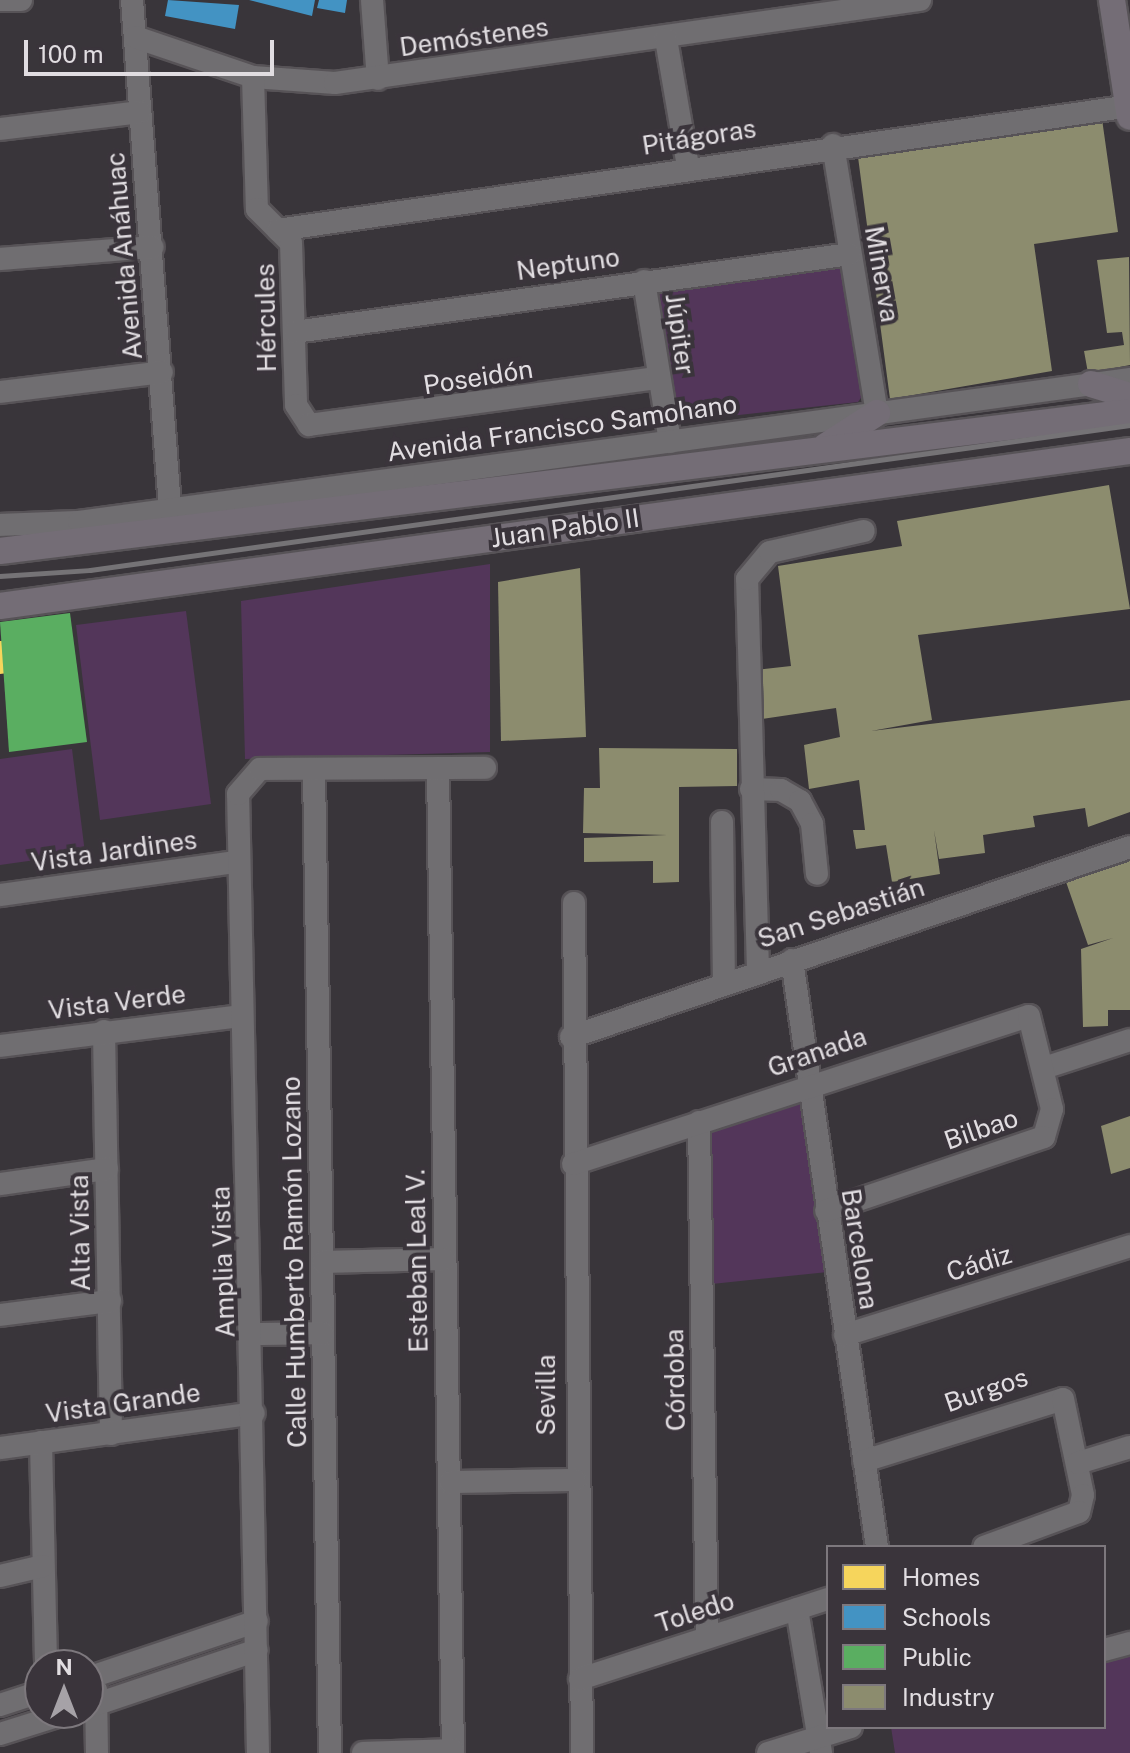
<!DOCTYPE html>
<meta charset="utf-8">
<style>
body{margin:0}
#map{position:relative;width:1130px;height:1753px;overflow:hidden;background:#39353a;font-family:"Public Sans",sans-serif}
div>[style]{position:absolute}
.green>*{inset:0;background:#53365a}
.homes>*{inset:0;background:#f6d55c}
.schools>*{inset:0;background:#4393c3}
.public>*{inset:0;background:#5aae61}
.industry>*{inset:0;background:#8c8c6e}
.roads{filter:drop-shadow(2px 0 #575357) drop-shadow(-2px 0 #575357) drop-shadow(0 2px #575357) drop-shadow(0 -2px #575357)}
.minor>*{height:22px;margin:-11px;padding:0 11px;transform-origin:11px;border-radius:11px;background:#706e71}
.major>*{height:26px;margin:-13px;padding:0 13px;transform-origin:13px;border-radius:13px;background:#746d76}
.rail>*{height:5px;margin:-2.5px;padding:0 2.5px;transform-origin:2.5px;border-radius:2.5px;background:#757376}
span{translate:-50% -50%;white-space:nowrap;text-align:center;line-height:1.15;-webkit-text-stroke:8px #3a343b;paint-order:stroke}
.street-label{font-size:26px;color:#e1dde1}
.legend{position:absolute;left:826px;top:1545px;width:280px;height:184px;box-sizing:border-box;background:#3a343b;border:2px solid #7d787d;margin:0;padding:10px 14px;list-style:none;font-size:24px;color:#e1dde1}
.legend li{display:flex;align-items:center;gap:16px;height:40px}
.legend b{width:40px;border:2px solid #7d787d}
.north{position:absolute;left:24px;top:1649px;width:80px;height:80px;box-sizing:border-box;background:#3a343b;border:2px solid #7d787d;border-radius:50%;rotate:0deg;font-size:22px;font-weight:700;line-height:32px;text-align:center;color:#e1dde1}
.north::after{content:'';display:block;margin:auto;width:28px;height:36px;background:#a6a2a7;clip-path:polygon(50% 0,100% 100%,50% 72%,0 100%)}
.scale{position:absolute;left:24px;top:40px;width:250px;height:36px;box-sizing:border-box;border:4px solid #e1dde1;border-top:0;padding-left:10px;font-size:24px;line-height:28px;white-space:nowrap;color:#e1dde1;-webkit-text-stroke:6px #3a343b;paint-order:stroke}
</style>
<div id="map">
<div class="green">
<div style="clip-path:polygon(844px 260px,863px 395px,858px 402px,675px 422px,659px 289px)"></div>
<div style="clip-path:polygon(490px 564px,490px 752px,245px 759px,241px 601px)"></div>
<div style="clip-path:polygon(186px 611px,211px 804px,100px 820px,76px 625px)"></div>
<div style="clip-path:polygon(72px 749px,85px 853px,0 865px,0 759px)"></div>
<div style="clip-path:polygon(797px 1097px,804px 1101px,828px 1272px,712px 1284px,711px 1130px)"></div>
<div style="clip-path:polygon(1130px 1650px,1130px 1753px,895px 1753px,891px 1727px,1104px 1727px,1104px 1658px)"></div>
</div>
<div class="homes">
<div style="clip-path:polygon(19px 640px,24px 671px,0 674px,0 641px)"></div>
<div style="clip-path:polygon(75px 689px,80px 724px,39px 730px,33px 695px)"></div>
</div>
<div class="schools">
<div style="clip-path:polygon(168px 0,239px 5px,235px 29px,165px 16px)"></div>
<div style="clip-path:polygon(249px 0,315px 0,312px 16px)"></div>
<div style="clip-path:polygon(319px 0,347px 0,345px 13px,317px 8px)"></div>
</div>
<div class="public">
<div style="clip-path:polygon(70px 613px,87px 742px,9px 752px,0 622px)"></div>
</div>
<div class="industry">
<div style="clip-path:polygon(1102px 119px,1118px 232px,1034px 244px,1052px 371px,890px 399px,858px 157px)"></div>
<div style="clip-path:polygon(1129px 257px,1130px 365px,1088px 373px,1084px 351px,1124px 345px,1122px 332px,1107px 333px,1097px 260px)"></div>
<div style="clip-path:polygon(1109px 485px,1130px 609px,918px 635px,932px 720px,871px 731px,1130px 700px,1130px 812px,1088px 827px,1085px 808px,1033px 816px,1035px 827px,983px 835px,985px 853px,939px 859px,934px 830px,940px 874px,892px 882px,886px 845px,856px 849px,853px 830px,865px 830px,859px 780px,809px 789px,804px 745px,840px 737px,836px 708px,762px 719px,755px 670px,791px 666px,778px 566px,902px 546px,897px 521px)"></div>
<div style="clip-path:polygon(580px 568px,586px 737px,501px 741px,498px 582px)"></div>
<div style="clip-path:polygon(599px 748px,737px 749px,737px 786px,679px 787px,679px 882px,653px 883px,653px 861px,584px 862px,584px 838px,667px 835px,583px 833px,584px 788px,600px 788px)"></div>
<div style="clip-path:polygon(1130px 859px,1130px 1010px,1108px 1010px,1108px 1026px,1083px 1027px,1081px 949px,1113px 938px,1088px 945px,1065px 879px)"></div>
<div style="clip-path:polygon(1130px 1116px,1130px 1168px,1111px 1174px,1101px 1126px)"></div>
</div>
<div class="roads">
<div class="minor">
<div style="left:0;top:0;width:21px"></div>
<div style="left:132px;top:0;width:509px;rotate:85.72deg"></div>
<div style="left:372px;top:0;width:79px;rotate:85.7deg"></div>
<div style="left:135px;top:37px;width:125px;rotate:18.7deg"></div>
<div style="left:253px;top:77px;width:82px;rotate:4.2deg"></div>
<div style="left:335px;top:83px;width:591px;rotate:-8.08deg"></div>
<div style="left:666px;top:39px;width:130px;rotate:80.2deg"></div>
<div style="left:253px;top:77px;width:132px;rotate:88.3deg"></div>
<div style="left:257px;top:209px;width:48px;rotate:45deg"></div>
<div style="left:291px;top:243px;width:162px;rotate:88.2deg"></div>
<div style="left:296px;top:405px;width:24px;rotate:57deg"></div>
<div style="left:309px;top:425px;width:351px;rotate:-7.7deg"></div>
<div style="left:0;top:129px;width:141px;rotate:-6.9deg"></div>
<div style="left:833px;top:145px;width:272px;rotate:80.7deg"></div>
<div style="left:278px;top:230px;width:861px;rotate:-8.28deg"></div>
<div style="left:0;top:259px;width:153px;rotate:-4.5deg"></div>
<div style="left:644px;top:281px;width:163px;rotate:80.8deg"></div>
<div style="left:295px;top:332px;width:560px;rotate:-8deg"></div>
<div style="left:0;top:392px;width:163px;rotate:-7deg"></div>
<div style="left:0;top:525px;width:79px;rotate:-2.2deg"></div>
<div style="left:79px;top:522px;width:1061px;rotate:-7.75deg"></div>
<div style="left:438px;top:768px;width:985px;rotate:89.13deg"></div>
<div style="left:314px;top:770px;width:983px;rotate:89.07deg"></div>
<div style="left:751px;top:789px;width:30px;rotate:2deg"></div>
<div style="left:781px;top:790px;width:22px;rotate:30deg"></div>
<div style="left:800px;top:801px;width:26px;rotate:62deg"></div>
<div style="left:812px;top:824px;width:50px;rotate:84.3deg"></div>
<div style="left:722px;top:822px;width:158px;rotate:89.3deg"></div>
<div style="left:0;top:895px;width:238px;rotate:-8deg"></div>
<div style="left:574px;top:903px;width:850px;rotate:89.46deg"></div>
<div style="left:792px;top:960px;width:593px;rotate:81.76deg"></div>
<div style="left:758px;top:970px;width:391px;rotate:-91.6deg"></div>
<div style="left:747px;top:579px;width:35px;rotate:-50deg"></div>
<div style="left:770px;top:552px;width:96px;rotate:-12.6deg"></div>
<div style="left:104px;top:1031px;width:403px;rotate:89deg"></div>
<div style="left:571px;top:1037px;width:590px;rotate:-18.77deg"></div>
<div style="left:0;top:1046px;width:243px;rotate:-7.1deg"></div>
<div style="left:1044px;top:1068px;width:90px;rotate:-18deg"></div>
<div style="left:699px;top:1122px;width:515px;rotate:89.11deg"></div>
<div style="left:573px;top:1164px;width:479px;rotate:-18deg"></div>
<div style="left:1029px;top:1016px;width:96px;rotate:76.1deg"></div>
<div style="left:1052px;top:1109px;width:29px;rotate:106deg"></div>
<div style="left:1044px;top:1137px;width:230px;rotate:161.3deg"></div>
<div style="left:0;top:1184px;width:108px;rotate:-8deg"></div>
<div style="left:323px;top:1262px;width:121px;rotate:-1.4deg"></div>
<div style="left:0;top:1315px;width:111px;rotate:-7.3deg"></div>
<div style="left:254px;top:1334px;width:69px;rotate:-0.8deg"></div>
<div style="left:845px;top:1335px;width:299px;rotate:-17.3deg"></div>
<div style="left:41px;top:1442px;width:223px;rotate:88.7deg"></div>
<div style="left:0;top:1448px;width:256px;rotate:-7.8deg"></div>
<div style="left:864px;top:1461px;width:208px;rotate:-17.3deg"></div>
<div style="left:1063px;top:1399px;width:98px;rotate:78.2deg"></div>
<div style="left:1083px;top:1495px;width:17px;rotate:103deg"></div>
<div style="left:1079px;top:1512px;width:101px;rotate:159.8deg"></div>
<div style="left:1078px;top:1463px;width:54px;rotate:-17.1deg"></div>
<div style="left:450px;top:1482px;width:125px;rotate:-0.9deg"></div>
<div style="left:0;top:1576px;width:44px;rotate:-13.1deg"></div>
<div style="left:797px;top:1609px;width:146px;rotate:80.5deg"></div>
<div style="left:1104px;top:1650px;width:27px;rotate:-15deg"></div>
<div style="left:88px;top:1678px;width:178px;rotate:-18.6deg"></div>
<div style="left:580px;top:1679px;width:261px;rotate:-17.9deg"></div>
<div style="left:96px;top:1690px;width:63px;rotate:89.1deg"></div>
<div style="left:0;top:1705px;width:42px;rotate:-18deg"></div>
<div style="left:88px;top:1707px;width:178px;rotate:-18.6deg"></div>
<div style="left:0;top:1734px;width:70px;rotate:-17.4deg"></div>
<div style="left:258px;top:1753px;width:959px;rotate:-91.19deg"></div>
<div style="left:238px;top:794px;width:33px;rotate:-49deg"></div>
<div style="left:260px;top:769px;width:225px;rotate:-0.3deg"></div>
<div style="left:363px;top:1753px;width:90px;rotate:-1.9deg"></div>
<div style="left:768px;top:1753px;width:87px;rotate:-17.4deg"></div>
</div>
<div class="major">
<div style="left:1112px;top:0;width:118px;rotate:81.3deg"></div>
<div style="left:1091px;top:384px;width:41px;rotate:17.1deg"></div>
<div style="left:826px;top:446px;width:61px;rotate:-32.9deg"></div>
<div style="left:0;top:551px;width:1139px;rotate:-7.01deg"></div>
<div style="left:0;top:606px;width:1141px;rotate:-7.81deg"></div>
</div>
</div>
<div class="rail">
<div style="left:0;top:576px;width:90px;rotate:-3.8deg"></div>
<div style="left:90px;top:570px;width:1050px;rotate:-7.94deg"></div>
</div>
<div class="street-label">
<span style="left:474px;top:37px;rotate:-8deg">Demóstenes</span>
<span style="left:699px;top:137px;rotate:-9deg">Pitágoras</span>
<span style="left:124px;top:256px;rotate:-95deg">Avenida Anáhuac</span>
<span style="left:568px;top:264px;rotate:-8deg">Neptuno</span>
<span style="left:882px;top:274px;rotate:80deg">Minerva</span>
<span style="left:266px;top:318px;rotate:-91deg">Hércules</span>
<span style="left:680px;top:334px;rotate:82deg">Júpiter</span>
<span style="left:478px;top:377px;rotate:-9deg">Poseidón</span>
<span style="left:562px;top:428px;rotate:-8deg">Avenida Francisco Samohano</span>
<span style="left:565px;top:528px;rotate:-8deg">Juan Pablo II</span>
<span style="left:114px;top:851px;rotate:-8deg">Vista Jardines</span>
<span style="left:841px;top:913px;rotate:-18deg">San Sebastián</span>
<span style="left:117px;top:1002px;rotate:-7deg">Vista Verde</span>
<span style="left:817px;top:1052px;rotate:-19deg">Granada</span>
<span style="left:981px;top:1129px;rotate:-19deg">Bilbao</span>
<span style="left:80px;top:1233px;rotate:-91deg">Alta Vista</span>
<span style="left:860px;top:1249px;rotate:81deg">Barcelona</span>
<span style="left:417px;top:1261px;rotate:-91deg">Esteban Leal V.</span>
<span style="left:223px;top:1262px;rotate:-92deg">Amplia Vista</span>
<span style="left:294px;top:1262px;rotate:-91deg">Calle Humberto Ramón Lozano</span>
<span style="left:979px;top:1263px;rotate:-17deg">Cádiz</span>
<span style="left:675px;top:1380px;rotate:-91deg">Córdoba</span>
<span style="left:986px;top:1390px;rotate:-19deg">Burgos</span>
<span style="left:546px;top:1395px;rotate:-90deg">Sevilla</span>
<span style="left:123px;top:1403px;rotate:-8deg">Vista Grande</span>
<span style="left:695px;top:1612px;rotate:-18deg">Toledo</span>
</div>
<ul class="legend">
<li><b style="height:22px;background:#f6d55c"></b>Homes</li>
<li><b style="height:22px;background:#4393c3"></b>Schools</li>
<li><b style="height:22px;background:#5aae61"></b>Public</li>
<li><b style="height:22px;background:#8c8c6e"></b>Industry</li>
</ul>
<div class="north">N</div>
<div class="scale">100 m</div>
</div>
